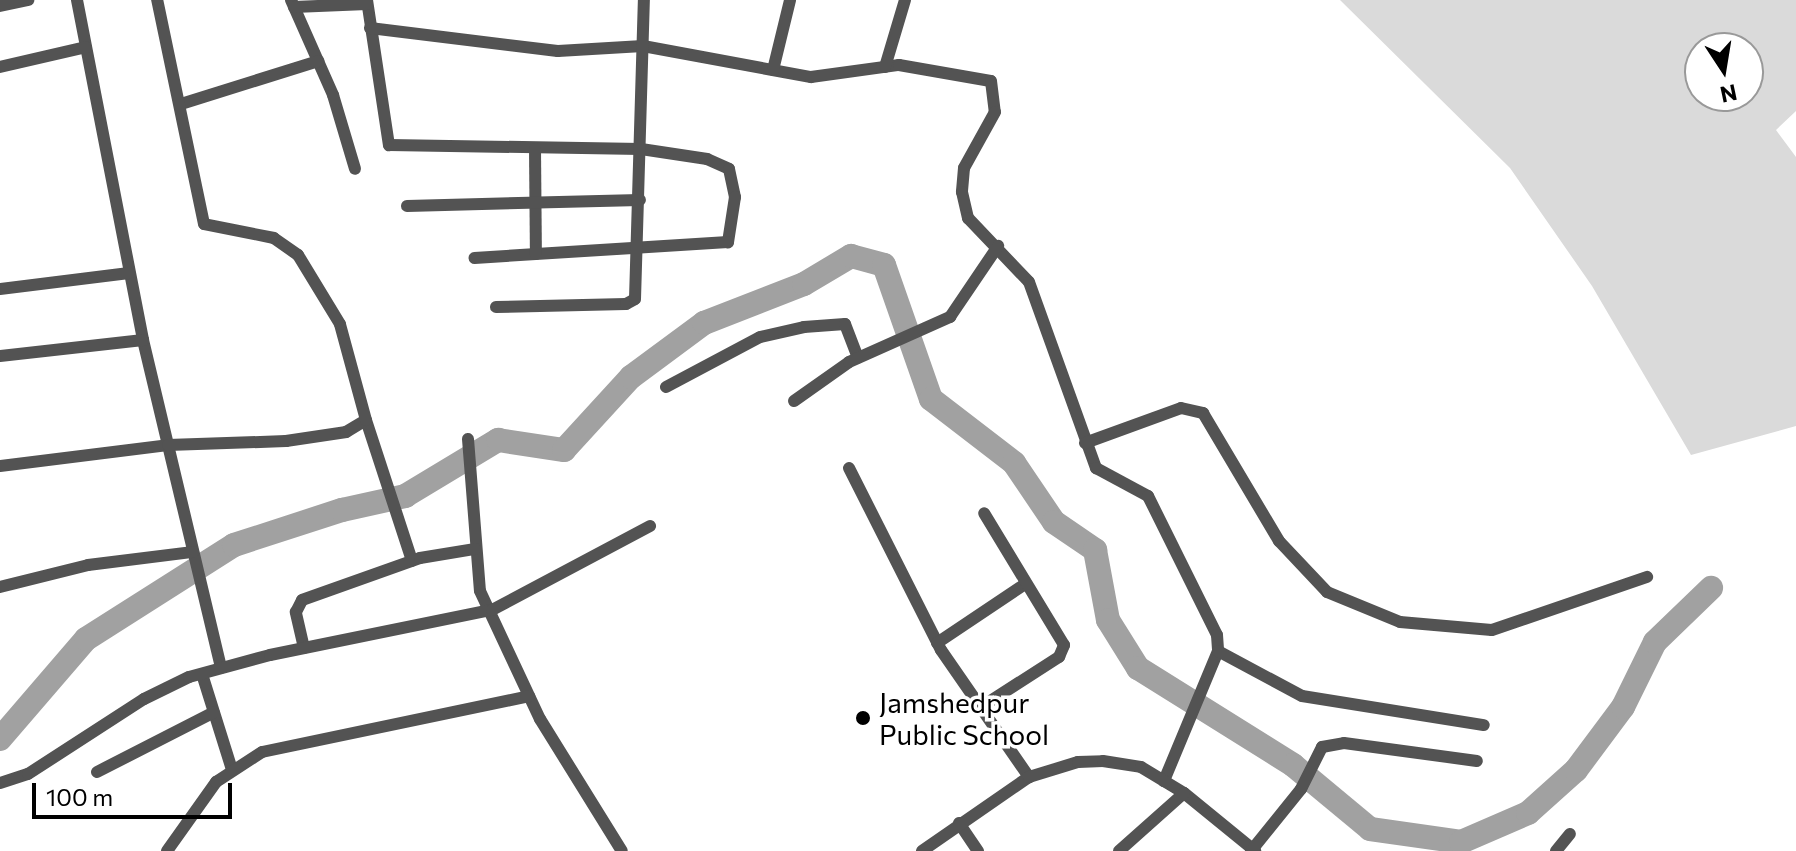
<!DOCTYPE html>
<style>
body{margin:0}
#map{position:relative;width:1796px;height:851px;overflow:hidden;background:#fff;font-family:Commissioner,sans-serif}
div>[style]{position:absolute}
.green>*{inset:0;background:#dadada}
.river>*{height:24px;margin:-12px;padding:0 12px;transform-origin:12px;border-radius:12px;background:#a1a1a1}
.street>*{height:12px;margin:-6px;padding:0 6px;transform-origin:6px;border-radius:6px;background:#535353}
.dots>*{width:22px;height:22px;translate:-50% -50%;box-sizing:border-box;border:4px solid #fff;border-radius:50%}
span{translate:-50% -50%;white-space:nowrap;text-align:center;line-height:1.15;-webkit-text-stroke:7px #fff;paint-order:stroke}
.poi-label{font-size:28px;color:#000}
.left{translate:0 -50%;text-align:left}
.north{position:absolute;left:1684px;top:32px;width:80px;height:80px;box-sizing:border-box;background:#fff;border:2px solid #999;border-radius:50%;rotate:168deg;font-size:22px;font-weight:700;line-height:32px;text-align:center;color:#000}
.north::after{content:'';display:block;margin:auto;width:28px;height:36px;background:#000;clip-path:polygon(50% 0,100% 100%,50% 72%,0 100%)}
.scale{position:absolute;left:32px;top:783px;width:200px;height:36px;box-sizing:border-box;border:4px solid #000;border-top:0;padding-left:10px;font-size:24px;line-height:28px;white-space:nowrap;color:#000;-webkit-text-stroke:6px #fff;paint-order:stroke}
</style>
<div id="map">
<div class="green">
<div style="clip-path:polygon(evenodd,1340px 0,1796px 0,1796px 111px,1776px 130px,1796px 157px,1796px 426px,1691px 455px,1592px 286px,1510px 168px,1340px 0,1700px 48px,1748px 48px,1748px 96px,1700px 96px,1700px 48px)"></div>
</div>
<div class="river">
<div style="left:0;top:739px;width:132px;rotate:-49.3deg"></div>
<div style="left:86px;top:639px;width:175px;rotate:-32.4deg"></div>
<div style="left:234px;top:545px;width:114px;rotate:-18deg"></div>
<div style="left:342px;top:510px;width:65px;rotate:-12.5deg"></div>
<div style="left:405px;top:496px;width:109px;rotate:-31.1deg"></div>
<div style="left:498px;top:440px;width:67px;rotate:8.6deg"></div>
<div style="left:564px;top:450px;width:99px;rotate:-47.5deg"></div>
<div style="left:631px;top:377px;width:91px;rotate:-36.5deg"></div>
<div style="left:704px;top:323px;width:107px;rotate:-21.3deg"></div>
<div style="left:804px;top:284px;width:55px;rotate:-30.8deg"></div>
<div style="left:851px;top:256px;width:34px;rotate:15deg"></div>
<div style="left:884px;top:265px;width:142px;rotate:70.7deg"></div>
<div style="left:931px;top:399px;width:105px;rotate:37.6deg"></div>
<div style="left:1014px;top:463px;width:71px;rotate:55.9deg"></div>
<div style="left:1054px;top:522px;width:50px;rotate:34.3deg"></div>
<div style="left:1095px;top:550px;width:71px;rotate:79.5deg"></div>
<div style="left:1108px;top:620px;width:57px;rotate:58deg"></div>
<div style="left:1138px;top:668px;width:183px;rotate:32deg"></div>
<div style="left:1293px;top:765px;width:100px;rotate:39.7deg"></div>
<div style="left:1370px;top:829px;width:92px;rotate:8.1deg"></div>
<div style="left:1461px;top:842px;width:73px;rotate:-23.4deg"></div>
<div style="left:1528px;top:813px;width:64px;rotate:-41.9deg"></div>
<div style="left:1576px;top:770px;width:79px;rotate:-53.3deg"></div>
<div style="left:1623px;top:707px;width:72px;rotate:-63.8deg"></div>
<div style="left:1655px;top:642px;width:78px;rotate:-44deg"></div>
</div>
<div class="street">
<div style="left:77px;top:0;width:346px;rotate:79deg"></div>
<div style="left:143px;top:340px;width:337px;rotate:76.6deg"></div>
<div style="left:291px;top:0;width:104px;rotate:66.1deg"></div>
<div style="left:333px;top:95px;width:77px;rotate:73.4deg"></div>
<div style="left:367px;top:0;width:147px;rotate:81.4deg"></div>
<div style="left:389px;top:145px;width:252px;rotate:0.9deg"></div>
<div style="left:641px;top:149px;width:67px;rotate:8.6deg"></div>
<div style="left:707px;top:159px;width:24px;rotate:24deg"></div>
<div style="left:729px;top:169px;width:29px;rotate:78deg"></div>
<div style="left:735px;top:197px;width:46px;rotate:98.8deg"></div>
<div style="left:728px;top:242px;width:254px;rotate:176.4deg"></div>
<div style="left:0;top:6px;width:29px;rotate:-12deg"></div>
<div style="left:294px;top:7px;width:73px;rotate:-2.4deg"></div>
<div style="left:370px;top:28px;width:189px;rotate:7deg"></div>
<div style="left:558px;top:51px;width:85px;rotate:-3.4deg"></div>
<div style="left:643px;top:46px;width:171px;rotate:10.5deg"></div>
<div style="left:811px;top:77px;width:89px;rotate:-7.8deg"></div>
<div style="left:899px;top:65px;width:93px;rotate:9.9deg"></div>
<div style="left:991px;top:81px;width:31px;rotate:83deg"></div>
<div style="left:995px;top:112px;width:64px;rotate:119deg"></div>
<div style="left:964px;top:168px;width:24px;rotate:95deg"></div>
<div style="left:962px;top:192px;width:27px;rotate:77deg"></div>
<div style="left:968px;top:218px;width:88px;rotate:46.4deg"></div>
<div style="left:1029px;top:282px;width:198px;rotate:70.2deg"></div>
<div style="left:1096px;top:468px;width:59px;rotate:28.3deg"></div>
<div style="left:1148px;top:496px;width:155px;rotate:63.6deg"></div>
<div style="left:1217px;top:635px;width:16px;rotate:86deg"></div>
<div style="left:1218px;top:651px;width:141px;rotate:112.6deg"></div>
<div style="left:0;top:67px;width:88px;rotate:-13.1deg"></div>
<div style="left:885px;top:67px;width:70px;rotate:-73.4deg"></div>
<div style="left:773px;top:70px;width:72px;rotate:-76.3deg"></div>
<div style="left:181px;top:104px;width:144px;rotate:-17.4deg"></div>
<div style="left:535px;top:149px;width:105px;rotate:89.5deg"></div>
<div style="left:407px;top:206px;width:233px;rotate:-1.5deg"></div>
<div style="left:0;top:289px;width:130px;rotate:-7.1deg"></div>
<div style="left:496px;top:307px;width:130px;rotate:-1.3deg"></div>
<div style="left:626px;top:304px;width:10px;rotate:-29deg"></div>
<div style="left:635px;top:299px;width:299px;rotate:-88.3deg"></div>
<div style="left:0;top:356px;width:144px;rotate:-6.4deg"></div>
<div style="left:666px;top:387px;width:106px;rotate:-28deg"></div>
<div style="left:760px;top:337px;width:45px;rotate:-12.8deg"></div>
<div style="left:804px;top:327px;width:41px;rotate:-4.2deg"></div>
<div style="left:845px;top:324px;width:36px;rotate:69deg"></div>
<div style="left:794px;top:401px;width:67px;rotate:-35.3deg"></div>
<div style="left:849px;top:362px;width:111px;rotate:-24deg"></div>
<div style="left:950px;top:317px;width:86px;rotate:-55.9deg"></div>
<div style="left:366px;top:420px;width:148px;rotate:71.9deg"></div>
<div style="left:468px;top:439px;width:152px;rotate:85.5deg"></div>
<div style="left:480px;top:591px;width:141px;rotate:64.9deg"></div>
<div style="left:540px;top:719px;width:155px;rotate:58.2deg"></div>
<div style="left:1085px;top:443px;width:102px;rotate:-20deg"></div>
<div style="left:1181px;top:408px;width:23px;rotate:13deg"></div>
<div style="left:1203px;top:413px;width:149px;rotate:59.3deg"></div>
<div style="left:1279px;top:541px;width:70px;rotate:46.7deg"></div>
<div style="left:1327px;top:592px;width:79px;rotate:22.3deg"></div>
<div style="left:1400px;top:622px;width:92px;rotate:5deg"></div>
<div style="left:1492px;top:630px;width:164px;rotate:-18.9deg"></div>
<div style="left:0;top:466px;width:169px;rotate:-7.1deg"></div>
<div style="left:168px;top:445px;width:118px;rotate:-1.9deg"></div>
<div style="left:286px;top:441px;width:61px;rotate:-8.5deg"></div>
<div style="left:346px;top:432px;width:23px;rotate:-31deg"></div>
<div style="left:366px;top:420px;width:99px;rotate:-105.2deg"></div>
<div style="left:340px;top:324px;width:81px;rotate:-121.3deg"></div>
<div style="left:298px;top:255px;width:29px;rotate:-145deg"></div>
<div style="left:274px;top:238px;width:71px;rotate:-168.7deg"></div>
<div style="left:204px;top:224px;width:229px;rotate:-101.8deg"></div>
<div style="left:849px;top:468px;width:204px;rotate:63.2deg"></div>
<div style="left:941px;top:650px;width:155px;rotate:55.3deg"></div>
<div style="left:0;top:587px;width:91px;rotate:-14deg"></div>
<div style="left:88px;top:565px;width:106px;rotate:-7.1deg"></div>
<div style="left:937px;top:643px;width:106px;rotate:-33.8deg"></div>
<div style="left:304px;top:648px;width:37px;rotate:-103deg"></div>
<div style="left:296px;top:612px;width:13px;rotate:-63deg"></div>
<div style="left:302px;top:600px;width:125px;rotate:-19.6deg"></div>
<div style="left:420px;top:558px;width:56px;rotate:-9.3deg"></div>
<div style="left:1218px;top:651px;width:95px;rotate:28.2deg"></div>
<div style="left:1302px;top:696px;width:184px;rotate:9.1deg"></div>
<div style="left:202px;top:674px;width:101px;rotate:72.6deg"></div>
<div style="left:981px;top:707px;width:93px;rotate:-32.7deg"></div>
<div style="left:1059px;top:657px;width:13px;rotate:-67deg"></div>
<div style="left:1064px;top:645px;width:154px;rotate:-121.2deg"></div>
<div style="left:97px;top:772px;width:131px;rotate:-27.1deg"></div>
<div style="left:0;top:783px;width:29px;rotate:-18deg"></div>
<div style="left:28px;top:774px;width:138px;rotate:-32.9deg"></div>
<div style="left:144px;top:699px;width:50px;rotate:-26.1deg"></div>
<div style="left:189px;top:677px;width:84px;rotate:-15.2deg"></div>
<div style="left:270px;top:655px;width:227px;rotate:-11.5deg"></div>
<div style="left:492px;top:610px;width:179px;rotate:-28deg"></div>
<div style="left:959px;top:823px;width:34px;rotate:56deg"></div>
<div style="left:167px;top:851px;width:85px;rotate:-54.6deg"></div>
<div style="left:216px;top:782px;width:55px;rotate:-33.1deg"></div>
<div style="left:262px;top:752px;width:273px;rotate:-11.8deg"></div>
<div style="left:922px;top:851px;width:130px;rotate:-34.7deg"></div>
<div style="left:1029px;top:777px;width:51px;rotate:-17deg"></div>
<div style="left:1078px;top:762px;width:25px;rotate:-2deg"></div>
<div style="left:1103px;top:761px;width:38px;rotate:9deg"></div>
<div style="left:1141px;top:767px;width:50px;rotate:31.2deg"></div>
<div style="left:1184px;top:793px;width:92px;rotate:39.2deg"></div>
<div style="left:1119px;top:851px;width:87px;rotate:-41.7deg"></div>
<div style="left:1251px;top:851px;width:80px;rotate:-51.1deg"></div>
<div style="left:1301px;top:789px;width:47px;rotate:-63.4deg"></div>
<div style="left:1322px;top:747px;width:22px;rotate:-10deg"></div>
<div style="left:1344px;top:743px;width:134px;rotate:7.7deg"></div>
<div style="left:1556px;top:851px;width:22px;rotate:-51deg"></div>
</div>
<div class="dots">
<div style="left:863px;top:718px;background:#000"></div>
</div>
<div class="poi-label">
<span class="left" style="left:879px;top:718px">Jamshedpur<br>Public School</span>
</div>
<div class="north">N</div>
<div class="scale">100 m</div>
</div>
